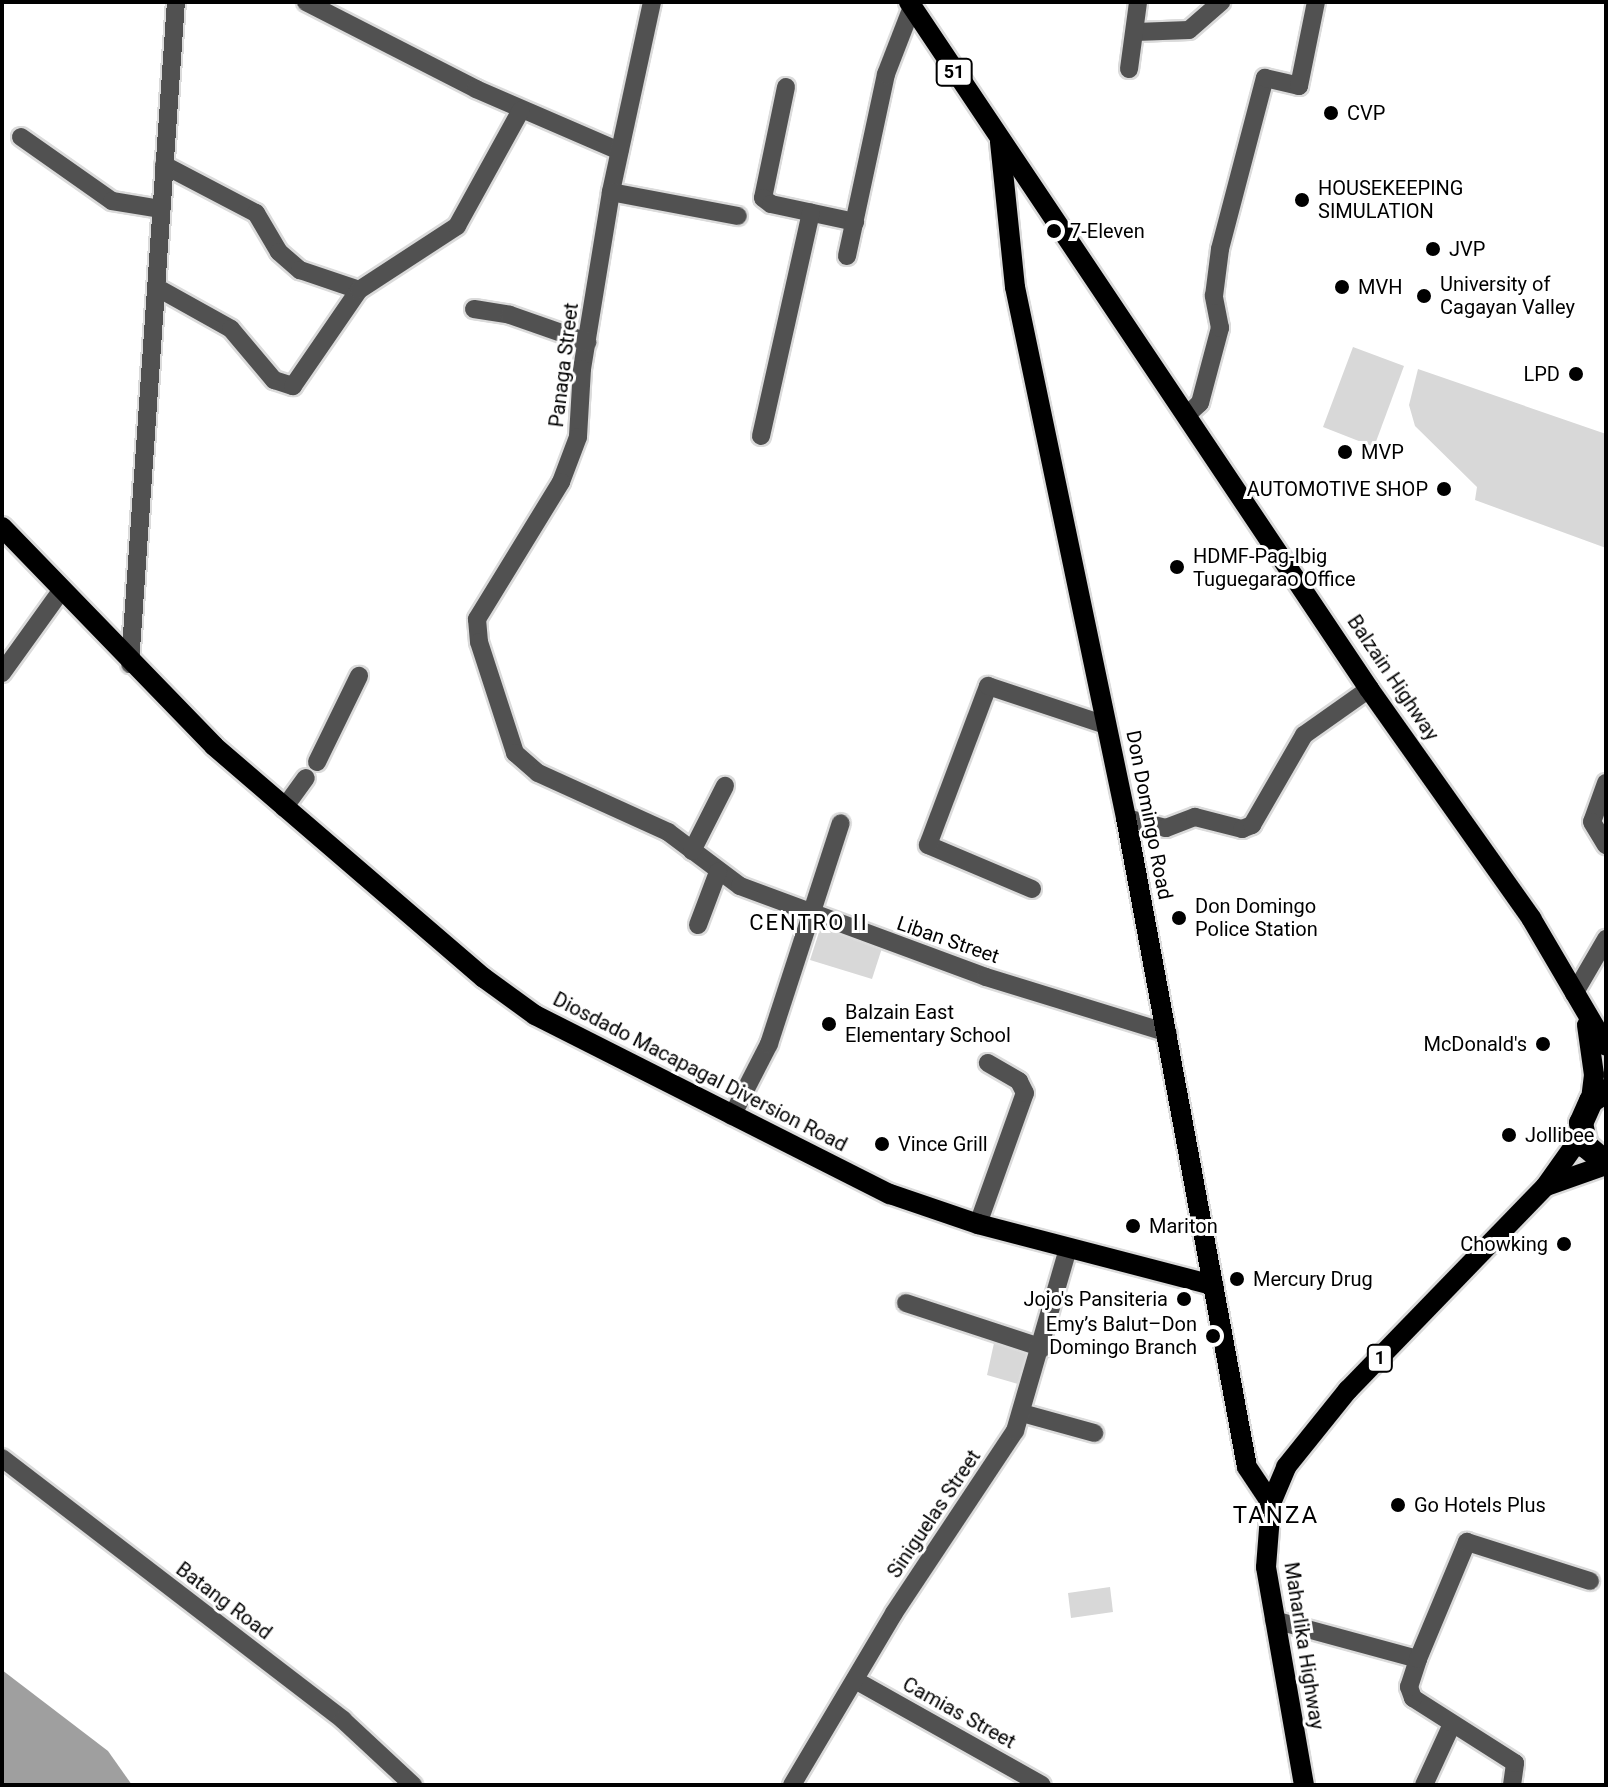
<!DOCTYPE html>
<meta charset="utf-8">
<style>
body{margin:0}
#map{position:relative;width:1608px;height:1787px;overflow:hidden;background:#fff;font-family:Roboto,sans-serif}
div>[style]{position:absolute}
.green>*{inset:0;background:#d8d8d8}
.water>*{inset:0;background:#9f9f9f}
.roads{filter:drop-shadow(2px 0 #dbdbdb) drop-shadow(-2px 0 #dbdbdb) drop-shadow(0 2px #dbdbdb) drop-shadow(0 -2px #dbdbdb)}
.minor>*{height:18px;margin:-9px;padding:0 9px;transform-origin:9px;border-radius:9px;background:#515151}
.major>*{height:20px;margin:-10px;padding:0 10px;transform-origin:10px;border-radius:10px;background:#000}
.highway>*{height:24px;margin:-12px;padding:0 12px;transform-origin:12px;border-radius:12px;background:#000}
.dots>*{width:22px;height:22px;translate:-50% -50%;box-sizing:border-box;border:4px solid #fff;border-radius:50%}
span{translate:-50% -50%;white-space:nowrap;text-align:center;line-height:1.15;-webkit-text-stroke:6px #fff;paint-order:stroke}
.shield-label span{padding:2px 6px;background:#fff;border:2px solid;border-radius:6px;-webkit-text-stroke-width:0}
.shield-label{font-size:18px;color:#000;font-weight:700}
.poi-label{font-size:20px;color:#000}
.left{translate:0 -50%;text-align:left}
.right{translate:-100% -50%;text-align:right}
.street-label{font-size:20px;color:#000}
.neighbourhood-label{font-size:22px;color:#000;letter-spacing:2px}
.quarter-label{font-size:24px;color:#000;letter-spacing:2px}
.frame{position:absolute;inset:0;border:4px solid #000;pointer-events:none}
</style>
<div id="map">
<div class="green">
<div style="clip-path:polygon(1353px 347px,1404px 366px,1374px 447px,1323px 427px)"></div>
<div style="clip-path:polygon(1418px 369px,1606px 434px,1606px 548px,1475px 500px,1477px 487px,1415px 426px,1409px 405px)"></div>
<div style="clip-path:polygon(821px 926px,883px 945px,872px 979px,810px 960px)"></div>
<div style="clip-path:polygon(996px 1334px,1032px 1345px,1021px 1385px,987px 1375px)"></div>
<div style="clip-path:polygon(1110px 1587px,1113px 1612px,1071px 1618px,1068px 1593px)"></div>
</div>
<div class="water">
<div style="clip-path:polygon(2px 1670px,108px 1751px,132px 1785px,2px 1785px)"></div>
</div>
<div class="roads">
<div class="minor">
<div style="left:306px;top:2px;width:191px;rotate:27.1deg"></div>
<div style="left:476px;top:89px;width:156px;rotate:23.4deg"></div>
<div style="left:652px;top:2px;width:194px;rotate:102.2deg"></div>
<div style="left:611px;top:192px;width:179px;rotate:99.3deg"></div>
<div style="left:582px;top:369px;width:68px;rotate:93.4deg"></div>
<div style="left:578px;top:437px;width:48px;rotate:110.7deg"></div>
<div style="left:561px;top:482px;width:161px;rotate:121.5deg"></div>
<div style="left:477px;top:619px;width:23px;rotate:85deg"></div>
<div style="left:479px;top:642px;width:117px;rotate:72deg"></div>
<div style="left:515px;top:753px;width:30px;rotate:41deg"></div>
<div style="left:538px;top:773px;width:143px;rotate:24.4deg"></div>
<div style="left:668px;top:832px;width:90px;rotate:36.9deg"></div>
<div style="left:740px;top:886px;width:262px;rotate:20.3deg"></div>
<div style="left:986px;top:977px;width:190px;rotate:17.1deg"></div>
<div style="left:1136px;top:32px;width:53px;rotate:-2.2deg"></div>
<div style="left:1189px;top:30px;width:43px;rotate:-41.2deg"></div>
<div style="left:1129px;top:69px;width:68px;rotate:-82.3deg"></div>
<div style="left:786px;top:87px;width:113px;rotate:101.7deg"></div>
<div style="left:763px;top:198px;width:10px;rotate:37deg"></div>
<div style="left:771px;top:204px;width:86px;rotate:12.1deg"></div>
<div style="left:21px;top:137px;width:111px;rotate:35.1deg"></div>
<div style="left:112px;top:201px;width:50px;rotate:9.3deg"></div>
<div style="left:164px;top:165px;width:104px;rotate:27.6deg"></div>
<div style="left:256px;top:213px;width:45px;rotate:59.5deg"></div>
<div style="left:279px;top:252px;width:28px;rotate:41deg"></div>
<div style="left:300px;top:270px;width:62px;rotate:18.7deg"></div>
<div style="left:611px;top:192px;width:129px;rotate:10.7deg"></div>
<div style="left:847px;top:256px;width:186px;rotate:-77.9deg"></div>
<div style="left:886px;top:74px;width:72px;rotate:-68.8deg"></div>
<div style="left:156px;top:287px;width:86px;rotate:29.2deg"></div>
<div style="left:231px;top:329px;width:67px;rotate:49.9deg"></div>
<div style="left:274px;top:380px;width:20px;rotate:18deg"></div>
<div style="left:293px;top:386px;width:116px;rotate:-55.5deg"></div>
<div style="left:359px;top:290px;width:117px;rotate:-33.1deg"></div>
<div style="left:457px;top:226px;width:132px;rotate:-61.1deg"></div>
<div style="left:474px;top:309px;width:36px;rotate:9deg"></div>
<div style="left:510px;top:315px;width:82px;rotate:19.3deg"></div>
<div style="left:1188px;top:414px;width:16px;rotate:-43deg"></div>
<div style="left:1200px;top:403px;width:78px;rotate:-75.1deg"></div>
<div style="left:1220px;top:328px;width:33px;rotate:-101deg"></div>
<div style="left:1214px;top:296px;width:47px;rotate:-82.7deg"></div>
<div style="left:1220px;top:249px;width:177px;rotate:-75.3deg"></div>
<div style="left:1265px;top:78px;width:35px;rotate:13deg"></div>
<div style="left:1299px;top:86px;width:86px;rotate:-78.6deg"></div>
<div style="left:761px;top:436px;width:229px;rotate:-77.4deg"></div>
<div style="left:130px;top:664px;width:664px;rotate:-86.03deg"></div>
<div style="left:2px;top:673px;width:101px;rotate:-54.3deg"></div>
<div style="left:317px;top:762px;width:96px;rotate:-64deg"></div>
<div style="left:1606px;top:783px;width:41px;rotate:109.7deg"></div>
<div style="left:1592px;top:822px;width:27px;rotate:59deg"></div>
<div style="left:284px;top:808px;width:37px;rotate:-54deg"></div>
<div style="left:1126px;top:818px;width:41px;rotate:14deg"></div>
<div style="left:1166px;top:828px;width:31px;rotate:-21deg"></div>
<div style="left:1195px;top:817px;width:49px;rotate:14.3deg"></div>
<div style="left:1242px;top:829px;width:11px;rotate:-22deg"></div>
<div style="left:1252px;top:825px;width:104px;rotate:-60deg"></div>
<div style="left:1304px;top:735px;width:80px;rotate:-35.3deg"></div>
<div style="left:692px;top:851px;width:73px;rotate:-63.1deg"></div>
<div style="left:1032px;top:889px;width:113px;rotate:-157.1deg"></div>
<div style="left:928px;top:845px;width:170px;rotate:-69.3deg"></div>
<div style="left:988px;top:686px;width:124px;rotate:18.3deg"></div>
<div style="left:698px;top:925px;width:57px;rotate:-69.3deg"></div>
<div style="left:1574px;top:994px;width:64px;rotate:-59.8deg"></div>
<div style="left:732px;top:1116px;width:81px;rotate:-62.8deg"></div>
<div style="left:769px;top:1044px;width:232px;rotate:-72deg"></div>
<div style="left:978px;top:1224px;width:139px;rotate:-70.3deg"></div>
<div style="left:1025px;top:1093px;width:13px;rotate:-117deg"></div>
<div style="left:1019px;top:1081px;width:36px;rotate:-150deg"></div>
<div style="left:906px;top:1303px;width:144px;rotate:18.2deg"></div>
<div style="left:1022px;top:1413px;width:75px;rotate:15.5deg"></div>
<div style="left:2px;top:1458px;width:430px;rotate:37.5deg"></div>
<div style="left:343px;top:1720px;width:96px;rotate:42.9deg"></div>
<div style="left:1274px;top:1620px;width:149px;rotate:15.2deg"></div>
<div style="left:855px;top:1680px;width:214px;rotate:29.3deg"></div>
<div style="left:792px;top:1785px;width:200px;rotate:-59.3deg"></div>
<div style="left:894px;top:1613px;width:219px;rotate:-56.4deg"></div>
<div style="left:1015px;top:1431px;width:191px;rotate:-73.8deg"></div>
<div style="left:1424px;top:1785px;width:67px;rotate:-65.3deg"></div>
<div style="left:1512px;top:1785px;width:22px;rotate:-82deg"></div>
<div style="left:1515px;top:1763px;width:121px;rotate:-147.5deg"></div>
<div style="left:1413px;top:1698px;width:12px;rotate:-110deg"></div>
<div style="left:1409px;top:1687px;width:29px;rotate:-72deg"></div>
<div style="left:1418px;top:1659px;width:127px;rotate:-67.3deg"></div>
<div style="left:1467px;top:1542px;width:129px;rotate:17.6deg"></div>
</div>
<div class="major">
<div style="left:909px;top:2px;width:827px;rotate:56.19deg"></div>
<div style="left:1369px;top:689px;width:281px;rotate:54.7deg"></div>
<div style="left:1531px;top:918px;width:148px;rotate:59.6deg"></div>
<div style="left:1000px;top:142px;width:146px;rotate:84.1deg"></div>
<div style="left:1015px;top:287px;width:542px;rotate:78.19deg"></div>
<div style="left:1126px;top:818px;width:660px;rotate:79.44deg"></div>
<div style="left:1247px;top:1467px;width:43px;rotate:56.3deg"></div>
<div style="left:2px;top:527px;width:305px;rotate:45.9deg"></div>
<div style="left:214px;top:746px;width:356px;rotate:40.7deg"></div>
<div style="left:484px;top:978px;width:63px;rotate:36deg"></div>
<div style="left:535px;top:1015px;width:398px;rotate:26.8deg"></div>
<div style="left:890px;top:1194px;width:93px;rotate:18.8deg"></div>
<div style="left:978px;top:1224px;width:243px;rotate:14.6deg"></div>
<div style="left:1587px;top:1025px;width:50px;rotate:82deg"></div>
<div style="left:1594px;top:1075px;width:26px;rotate:97deg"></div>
<div style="left:1549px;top:1185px;width:60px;rotate:-19.3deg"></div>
<div style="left:1304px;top:1785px;width:221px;rotate:-99.9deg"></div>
<div style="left:1266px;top:1567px;width:64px;rotate:-85.5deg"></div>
<div style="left:1271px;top:1503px;width:39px;rotate:-67deg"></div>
<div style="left:1286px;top:1467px;width:99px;rotate:-51.2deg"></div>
<div style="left:1348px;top:1390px;width:283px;rotate:-45.9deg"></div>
<div style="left:1545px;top:1187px;width:64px;rotate:-54.6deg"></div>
</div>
<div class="highway">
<div style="left:1606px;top:1091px;width:18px;rotate:146deg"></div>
<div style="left:1591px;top:1101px;width:24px;rotate:114deg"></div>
<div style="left:1581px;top:1123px;width:24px;rotate:78deg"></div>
<div style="left:1586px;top:1146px;width:26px;rotate:40deg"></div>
</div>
</div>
<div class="dots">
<div style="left:1331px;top:113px;background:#000"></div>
<div style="left:1302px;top:200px;background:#000"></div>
<div style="left:1054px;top:231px;background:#000"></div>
<div style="left:1433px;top:249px;background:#000"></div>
<div style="left:1342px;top:287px;background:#000"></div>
<div style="left:1424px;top:296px;background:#000"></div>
<div style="left:1576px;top:374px;background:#000"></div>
<div style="left:1345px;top:452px;background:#000"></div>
<div style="left:1444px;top:489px;background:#000"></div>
<div style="left:1177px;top:567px;background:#000"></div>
<div style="left:1179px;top:918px;background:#000"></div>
<div style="left:829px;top:1024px;background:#000"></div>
<div style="left:1543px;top:1044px;background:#000"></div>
<div style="left:1509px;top:1135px;background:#000"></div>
<div style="left:882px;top:1144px;background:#000"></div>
<div style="left:1133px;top:1226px;background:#000"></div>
<div style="left:1564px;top:1244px;background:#000"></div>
<div style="left:1237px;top:1279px;background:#000"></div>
<div style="left:1184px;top:1299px;background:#000"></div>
<div style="left:1213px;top:1336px;background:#000"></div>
<div style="left:1398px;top:1505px;background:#000"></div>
</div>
<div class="shield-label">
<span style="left:954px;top:72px">51</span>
<span style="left:1380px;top:1358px">1</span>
</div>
<div class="poi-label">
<span class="left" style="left:1347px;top:113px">CVP</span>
<span class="left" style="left:1318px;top:200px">HOUSEKEEPING<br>SIMULATION</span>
<span class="left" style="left:1070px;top:231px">7-Eleven</span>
<span class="left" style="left:1449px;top:249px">JVP</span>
<span class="left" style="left:1440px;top:296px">University of<br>Cagayan Valley</span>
<span class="left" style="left:1358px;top:287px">MVH</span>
<span class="right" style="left:1560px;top:374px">LPD</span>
<span class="left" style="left:1361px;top:452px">MVP</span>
<span class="right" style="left:1428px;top:489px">AUTOMOTIVE SHOP</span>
<span class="left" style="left:1193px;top:568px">HDMF-Pag-Ibig<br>Tuguegarao Office</span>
<span class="left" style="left:1195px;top:918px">Don Domingo<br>Police Station</span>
<span class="left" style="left:845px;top:1024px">Balzain East<br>Elementary School</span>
<span class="right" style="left:1527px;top:1044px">McDonald's</span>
<span class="left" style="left:1525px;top:1135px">Jollibee</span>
<span class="left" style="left:898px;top:1144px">Vince Grill</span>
<span class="left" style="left:1149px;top:1226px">Mariton</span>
<span class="right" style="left:1548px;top:1244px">Chowking</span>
<span class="left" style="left:1253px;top:1279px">Mercury Drug</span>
<span class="right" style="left:1168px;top:1299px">Jojo's Pansiteria</span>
<span class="right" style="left:1197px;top:1336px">Emy’s Balut–Don<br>Domingo Branch</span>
<span class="left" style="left:1414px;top:1505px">Go Hotels Plus</span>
</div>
<div class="street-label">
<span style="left:564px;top:365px;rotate:-83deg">Panaga Street</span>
<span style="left:1393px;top:678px;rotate:56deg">Balzain Highway</span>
<span style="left:1149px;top:815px;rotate:79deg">Don Domingo Road</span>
<span style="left:948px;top:940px;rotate:19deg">Liban Street</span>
<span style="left:700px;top:1072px;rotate:27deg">Diosdado Macapagal Diversion Road</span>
<span style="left:934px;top:1514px;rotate:-56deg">Siniguelas Street</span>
<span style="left:224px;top:1601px;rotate:37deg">Batang Road</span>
<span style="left:1304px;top:1646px;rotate:81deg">Maharlika Highway</span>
<span style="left:959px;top:1713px;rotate:29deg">Camias Street</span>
</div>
<div class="neighbourhood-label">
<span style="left:809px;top:923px">CENTRO II</span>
</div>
<div class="quarter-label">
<span style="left:1276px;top:1516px">TANZA</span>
</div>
<div class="frame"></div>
</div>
